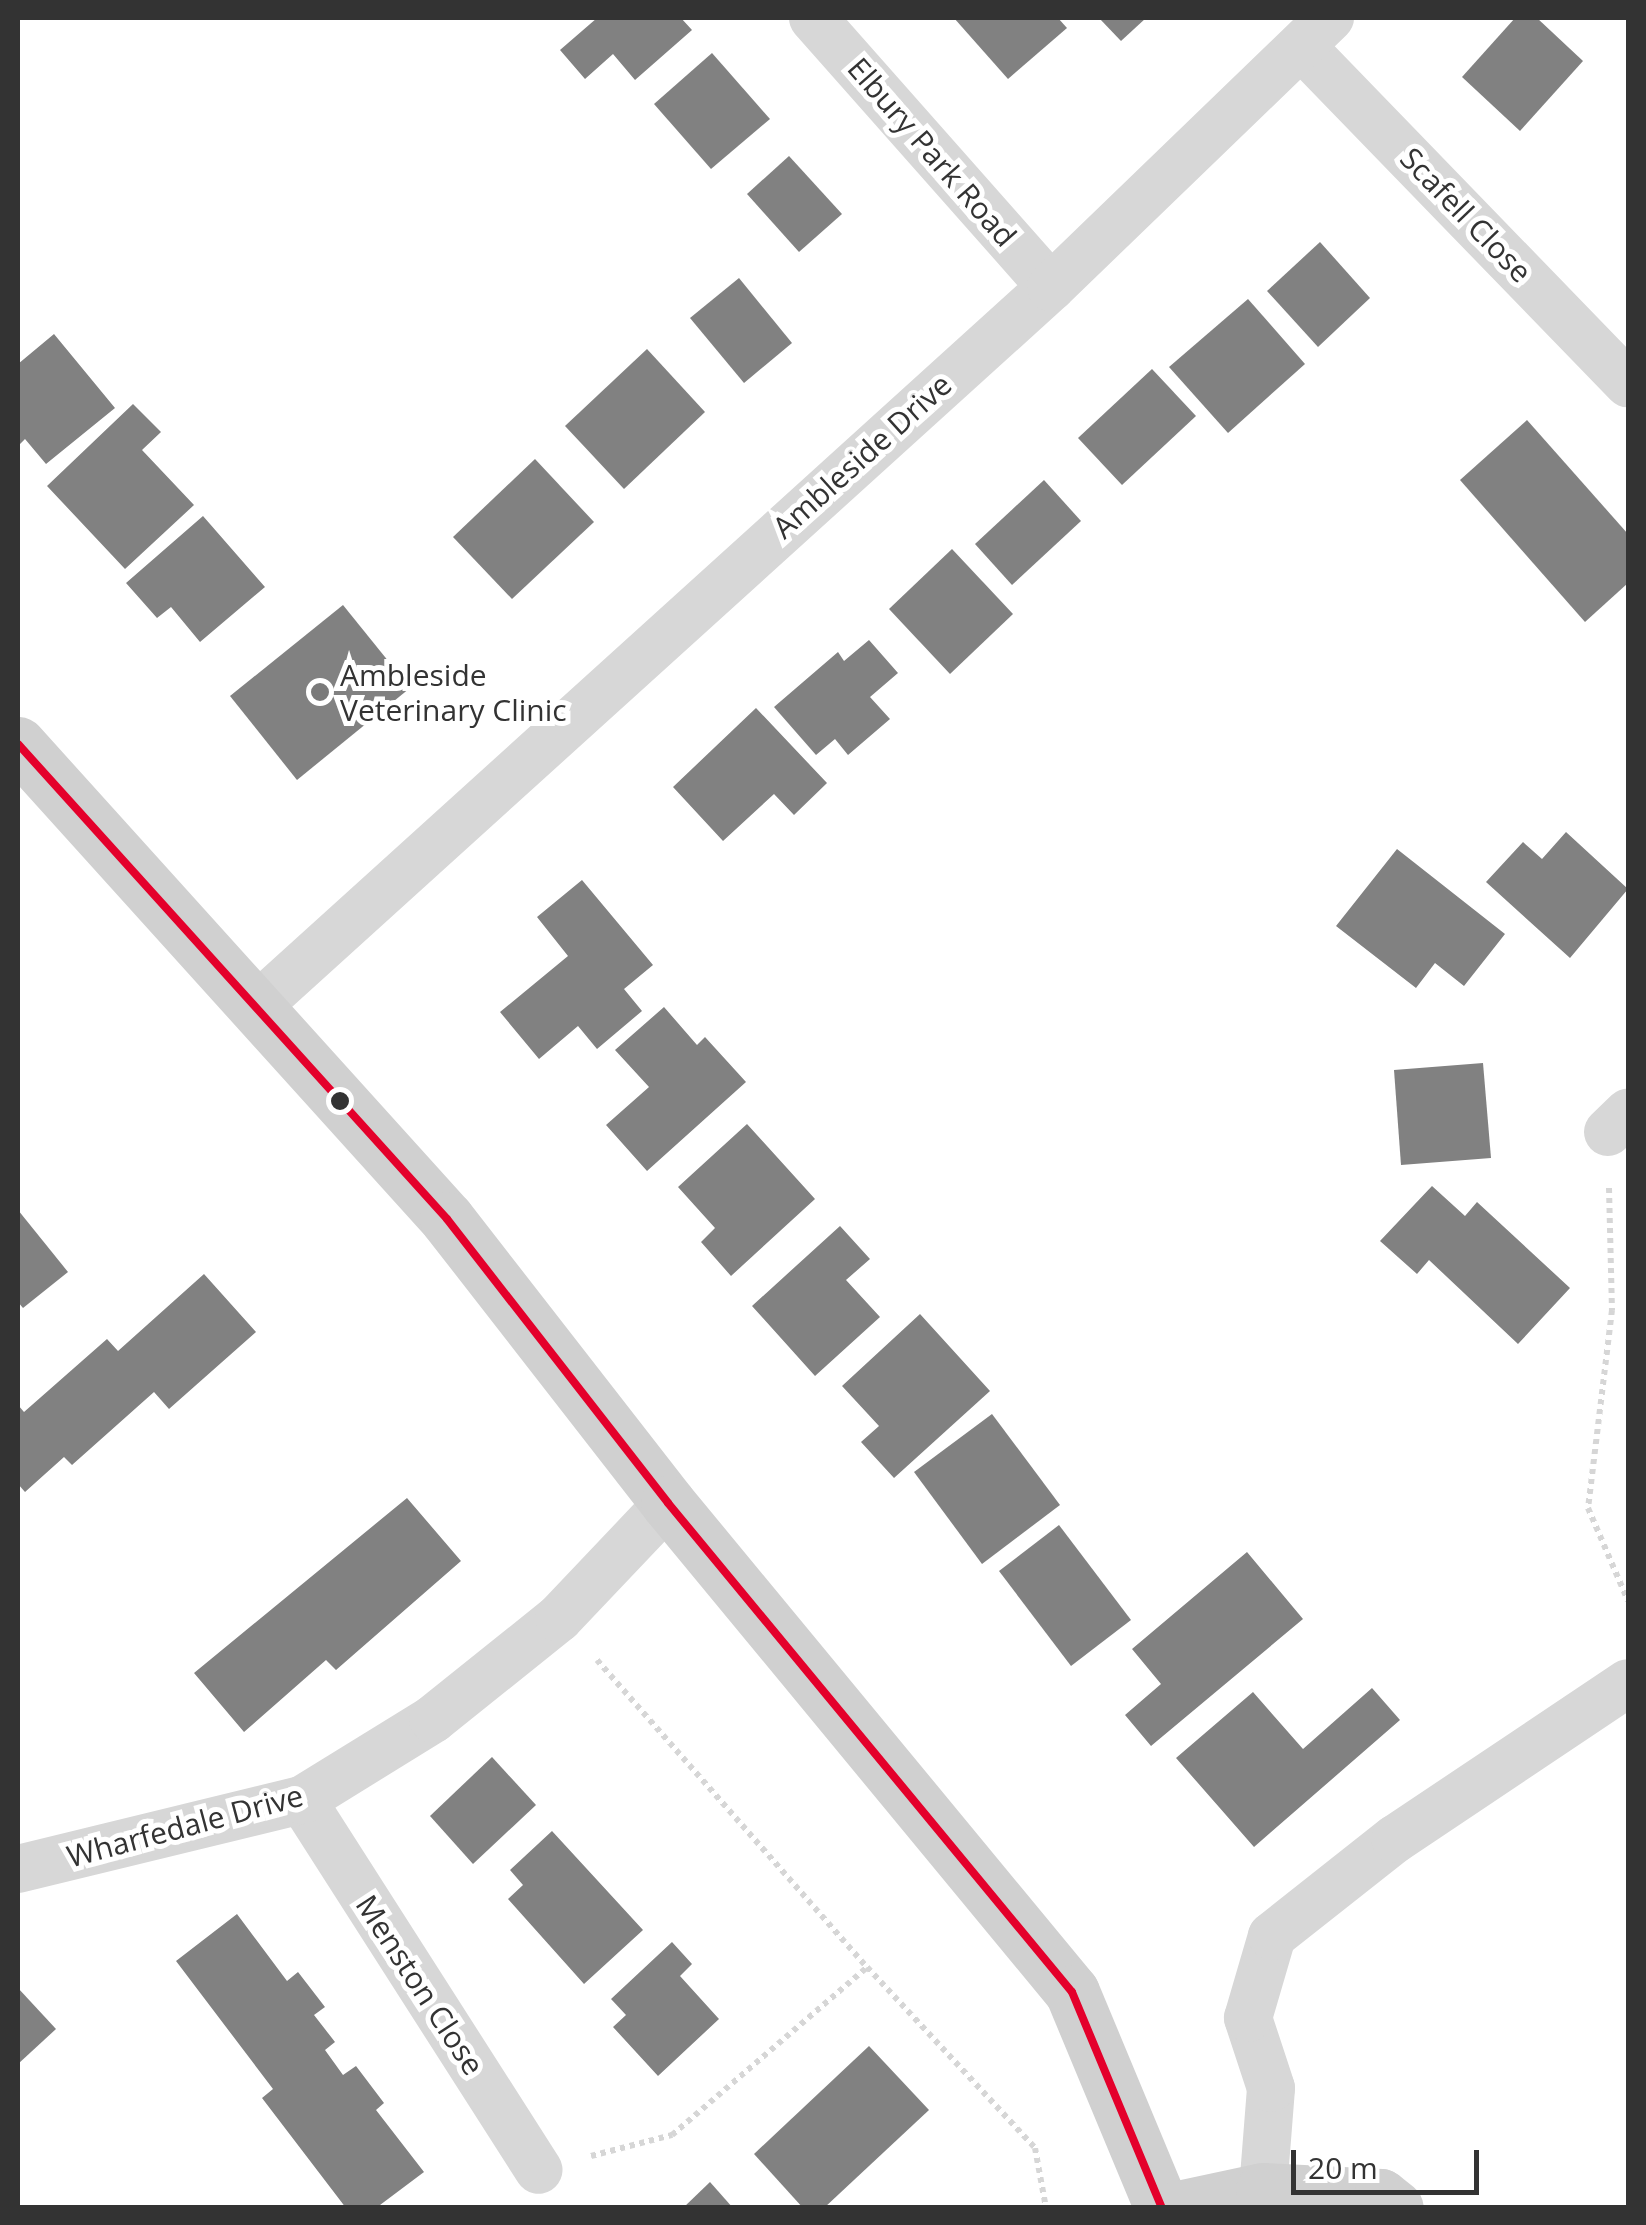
<!DOCTYPE html>
<style>
body{margin:0}
#map{position:relative;width:1646px;height:2225px;overflow:hidden;background:#fff;font-family:"Open Sans",sans-serif}
div>[style]{position:absolute}
.building>*{inset:0;background:#818181}
.path>*{height:6px;margin-top:-3px;transform-origin:0;background:repeating-linear-gradient(90deg,#d6d6d6 0 5px,transparent 0 10px)}
.street>*{height:48px;margin:-24px;padding:0 24px;transform-origin:24px;border-radius:24px;background:#d7d7d7}
.secondary>*{height:55px;margin:-27.5px;padding:0 27.5px;transform-origin:27.5px;border-radius:27.5px;background:#d0d0d0}
.bus-1>*{height:8px;margin:-4px;padding:0 4px;transform-origin:4px;border-radius:4px;background:#e4002b}
.dots>*{width:28px;height:28px;translate:-50% -50%;box-sizing:border-box;border:5px solid #fff;border-radius:50%}
span{translate:-50% -50%;white-space:nowrap;text-align:center;line-height:1.15;-webkit-text-stroke:10px #fff;paint-order:stroke}
.street-label{font-size:30px;color:#333}
.poi-label{font-size:30px;color:#333}
.left{translate:0 -50%;text-align:left}
.frame{position:absolute;inset:0;border:20px solid #333;pointer-events:none}
.scale{position:absolute;left:1291px;top:2150px;width:188px;height:45px;box-sizing:border-box;border:5px solid #333;border-top:0;padding-left:12px;font-size:30px;line-height:35px;white-space:nowrap;color:#333;-webkit-text-stroke:8px #fff;paint-order:stroke}
</style>
<div id="map">
<div class="building">
<div style="clip-path:polygon(597px 18px,681px 18px,692px 30px,635px 80px,613px 54px,585px 79px,560px 50px)"></div>
<div style="clip-path:polygon(954px 18px,1058px 18px,1067px 28px,1008px 79px)"></div>
<div style="clip-path:polygon(1099px 18px,1146px 18px,1121px 41px)"></div>
<div style="clip-path:polygon(1515px 18px,1537px 18px,1583px 61px,1520px 131px,1462px 77px)"></div>
<div style="clip-path:polygon(712px 53px,770px 119px,711px 169px,654px 104px)"></div>
<div style="clip-path:polygon(789px 156px,842px 214px,799px 252px,747px 194px)"></div>
<div style="clip-path:polygon(1320px 242px,1370px 298px,1318px 347px,1267px 291px)"></div>
<div style="clip-path:polygon(739px 278px,792px 343px,744px 383px,690px 318px)"></div>
<div style="clip-path:polygon(1248px 299px,1305px 364px,1228px 433px,1169px 367px)"></div>
<div style="clip-path:polygon(54px 334px,115px 408px,46px 464px,25px 439px,18px 446px,18px 364px)"></div>
<div style="clip-path:polygon(647px 349px,705px 412px,624px 489px,565px 426px)"></div>
<div style="clip-path:polygon(1152px 369px,1196px 416px,1122px 485px,1078px 438px)"></div>
<div style="clip-path:polygon(133px 404px,161px 432px,142px 450px,194px 505px,125px 569px,47px 486px)"></div>
<div style="clip-path:polygon(1527px 420px,1628px 534px,1628px 583px,1585px 622px,1460px 480px)"></div>
<div style="clip-path:polygon(535px 459px,594px 522px,512px 599px,453px 537px)"></div>
<div style="clip-path:polygon(1044px 480px,1081px 521px,1012px 585px,975px 544px)"></div>
<div style="clip-path:polygon(203px 516px,265px 587px,200px 642px,171px 607px,157px 618px,126px 583px)"></div>
<div style="clip-path:polygon(952px 549px,1013px 614px,950px 674px,889px 609px)"></div>
<div style="clip-path:polygon(343px 605px,410px 688px,297px 780px,230px 696px)"></div>
<div style="clip-path:polygon(869px 640px,898px 673px,870px 697px,890px 719px,848px 755px,835px 739px,816px 755px,774px 707px,838px 652px,844px 661px)"></div>
<div style="clip-path:polygon(756px 708px,827px 783px,794px 815px,774px 794px,723px 841px,673px 787px)"></div>
<div style="clip-path:polygon(1566px 832px,1628px 889px,1570px 958px,1486px 882px,1523px 842px,1542px 859px)"></div>
<div style="clip-path:polygon(1397px 849px,1505px 934px,1464px 986px,1435px 963px,1416px 988px,1336px 926px)"></div>
<div style="clip-path:polygon(582px 880px,653px 965px,624px 989px,642px 1011px,597px 1049px,578px 1026px,539px 1059px,500px 1012px,568px 956px,537px 917px)"></div>
<div style="clip-path:polygon(664px 1007px,697px 1045px,705px 1037px,746px 1082px,647px 1171px,606px 1125px,649px 1087px,615px 1050px)"></div>
<div style="clip-path:polygon(1483px 1063px,1491px 1158px,1401px 1165px,1394px 1070px)"></div>
<div style="clip-path:polygon(747px 1124px,815px 1199px,731px 1276px,701px 1242px,715px 1228px,678px 1187px)"></div>
<div style="clip-path:polygon(1432px 1186px,1465px 1216px,1477px 1202px,1570px 1288px,1518px 1344px,1429px 1260px,1417px 1274px,1380px 1241px)"></div>
<div style="clip-path:polygon(18px 1210px,68px 1272px,23px 1308px,18px 1302px)"></div>
<div style="clip-path:polygon(840px 1226px,870px 1259px,846px 1280px,880px 1317px,815px 1376px,752px 1306px)"></div>
<div style="clip-path:polygon(204px 1274px,256px 1332px,169px 1409px,154px 1392px,72px 1465px,64px 1457px,25px 1492px,18px 1484px,18px 1405px,24px 1412px,107px 1339px,118px 1351px)"></div>
<div style="clip-path:polygon(920px 1314px,990px 1391px,894px 1478px,861px 1442px,879px 1426px,842px 1386px)"></div>
<div style="clip-path:polygon(992px 1414px,1060px 1505px,982px 1564px,914px 1472px)"></div>
<div style="clip-path:polygon(407px 1498px,461px 1561px,336px 1670px,326px 1660px,244px 1732px,194px 1673px)"></div>
<div style="clip-path:polygon(1059px 1525px,1131px 1620px,1071px 1666px,999px 1571px)"></div>
<div style="clip-path:polygon(1247px 1552px,1303px 1619px,1151px 1746px,1125px 1715px,1161px 1684px,1132px 1649px)"></div>
<div style="clip-path:polygon(1372px 1688px,1400px 1720px,1254px 1847px,1176px 1758px,1253px 1692px,1303px 1749px)"></div>
<div style="clip-path:polygon(492px 1757px,536px 1805px,473px 1864px,430px 1816px)"></div>
<div style="clip-path:polygon(552px 1831px,643px 1930px,584px 1984px,508px 1899px,523px 1885px,510px 1870px)"></div>
<div style="clip-path:polygon(237px 1914px,287px 1981px,298px 1972px,325px 2007px,314px 2015px,335px 2042px,325px 2050px,343px 2075px,356px 2066px,384px 2103px,376px 2110px,424px 2172px,376px 2208px,346px 2208px,262px 2098px,273px 2089px,176px 1961px)"></div>
<div style="clip-path:polygon(672px 1942px,692px 1964px,680px 1976px,719px 2019px,658px 2076px,613px 2027px,626px 2015px,611px 1999px)"></div>
<div style="clip-path:polygon(18px 1988px,56px 2029px,18px 2064px)"></div>
<div style="clip-path:polygon(869px 2046px,929px 2110px,824px 2208px,803px 2208px,754px 2154px)"></div>
<div style="clip-path:polygon(710px 2182px,733px 2208px,683px 2208px)"></div>
</div>
<div class="path">
<div style="left:1609px;top:1188px;width:122px;rotate:88.6deg"></div>
<div style="left:1612px;top:1310px;width:199px;rotate:96.9deg"></div>
<div style="left:1588px;top:1508px;width:101px;rotate:66.7deg"></div>
<div style="left:597px;top:1660px;width:409px;rotate:48.7deg"></div>
<div style="left:591px;top:2156px;width:84px;rotate:-14.5deg"></div>
<div style="left:672px;top:2135px;width:257px;rotate:-40.7deg"></div>
<div style="left:867px;top:1967px;width:247px;rotate:47.1deg"></div>
<div style="left:1035px;top:2148px;width:61px;rotate:79.6deg"></div>
</div>
<div class="street">
<div style="left:813px;top:18px;width:359px;rotate:48.5deg"></div>
<div style="left:1303px;top:48px;width:467px;rotate:45.9deg"></div>
<div style="left:254px;top:1009px;width:1075px;rotate:-42.17deg"></div>
<div style="left:1051px;top:287px;width:388px;rotate:-44deg"></div>
<div style="left:1608px;top:1132px;width:28px;rotate:-44deg"></div>
<div style="left:302px;top:1800px;width:439px;rotate:57.4deg"></div>
<div style="left:18px;top:1869px;width:292px;rotate:-13.7deg"></div>
<div style="left:302px;top:1800px;width:154px;rotate:-31.7deg"></div>
<div style="left:433px;top:1719px;width:161px;rotate:-38.7deg"></div>
<div style="left:559px;top:1618px;width:158px;rotate:-46.5deg"></div>
<div style="left:1263px;top:2190px;width:102px;rotate:-85.5deg"></div>
<div style="left:1271px;top:2088px;width:74px;rotate:-108.2deg"></div>
<div style="left:1248px;top:2018px;width:85px;rotate:-73.7deg"></div>
<div style="left:1272px;top:1936px;width:157px;rotate:-38.3deg"></div>
<div style="left:1395px;top:1839px;width:280px;rotate:-33.8deg"></div>
</div>
<div class="secondary">
<div style="left:18px;top:744px;width:640px;rotate:47.91deg"></div>
<div style="left:447px;top:1219px;width:360px;rotate:52.1deg"></div>
<div style="left:668px;top:1503px;width:634px;rotate:50.44deg"></div>
<div style="left:1072px;top:1992px;width:234px;rotate:67.4deg"></div>
<div style="left:1179px;top:2208px;width:86px;rotate:-12.1deg"></div>
<div style="left:1263px;top:2190px;width:118px;rotate:2.9deg"></div>
<div style="left:1381px;top:2196px;width:19px;rotate:39deg"></div>
</div>
<div class="bus-1">
<div style="left:18px;top:744px;width:640px;rotate:47.91deg"></div>
<div style="left:447px;top:1219px;width:360px;rotate:52.1deg"></div>
<div style="left:668px;top:1503px;width:634px;rotate:50.44deg"></div>
<div style="left:1072px;top:1992px;width:234px;rotate:67.4deg"></div>
</div>
<div class="dots">
<div style="left:320px;top:692px;background:#7a7a7a"></div>
<div style="left:340px;top:1101px;background:#333"></div>
</div>
<div class="street-label">
<span style="left:932px;top:152px;rotate:49deg">Elbury Park Road</span>
<span style="left:1466px;top:215px;rotate:46deg">Scafell Close</span>
<span style="left:862px;top:456px;rotate:-42deg">Ambleside Drive</span>
<span style="left:185px;top:1826px;rotate:-15deg">Wharfedale Drive</span>
<span style="left:420px;top:1985px;rotate:57deg">Menston Close</span>
</div>
<div class="poi-label">
<span class="left" style="left:340px;top:692px">Ambleside<br>Veterinary Clinic</span>
</div>
<div class="frame"></div>
<div class="scale">20 m</div>
</div>
